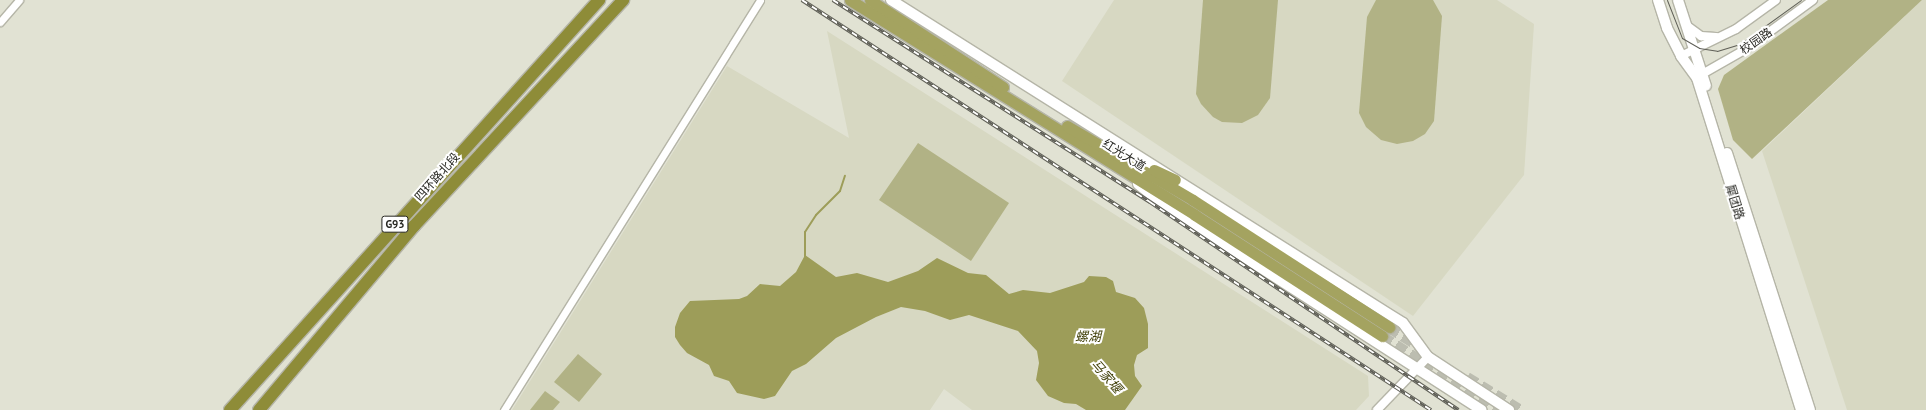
<!DOCTYPE html>
<meta charset="utf-8">
<style>
body{margin:0}
#map{position:relative;width:1926px;height:410px;overflow:hidden;background:#e1e2d3;font-family:"PT Sans","Noto Sans SC",sans-serif}
div>[style]{position:absolute}
.built>*{inset:0;background:#d7d8c2}
.green>*{inset:0;background:#b1b285}
.water>*{inset:0;background:#9d9d59}
.stream>*{height:2px;margin:-1px;padding:0 1px;transform-origin:1px;border-radius:1px;background:#9d9d59}
.trunk-tunnel>*{height:11px;margin-top:-5.5px;transform-origin:0;background:repeating-linear-gradient(90deg,#bcbdb0 0 11px,transparent 0 16.5px)}
.roads{filter:drop-shadow(1px 0 #b5b5a7) drop-shadow(-1px 0 #b5b5a7) drop-shadow(0 1px #b5b5a7) drop-shadow(0 -1px #b5b5a7)}
.minor>*{height:7px;margin:-3.5px;padding:0 3.5px;transform-origin:3.5px;border-radius:3.5px;background:#fff}
.tertiary>*{height:8px;margin:-4px;padding:0 4px;transform-origin:4px;border-radius:4px;background:#fff}
.secondary>*{height:10px;margin:-5px;padding:0 5px;transform-origin:5px;border-radius:5px;background:#fff}
.trunk>*{height:11px;margin:-5.5px;padding:0 5.5px;transform-origin:5.5px;border-radius:5.5px;background:#a4a360}
.motorway>*{height:12px;margin:-6px;padding:0 6px;transform-origin:6px;border-radius:6px;background:#8e8c38}
.tram>*{height:1px;margin:-0.5px;padding:0 0.5px;transform-origin:0.5px;border-radius:0.5px;background:#5f5f57}
.rail>*{height:3.5px;margin-top:-1.75px;transform-origin:0;background:repeating-linear-gradient(90deg,#fff 0 6px,#5f5f57 0 12px);box-sizing:border-box;border-block:1px solid #5f5f57}
span{translate:-50% -50%;white-space:nowrap;text-align:center;line-height:1.15;-webkit-text-stroke:4px #fff;paint-order:stroke}
.shield-label span{padding:1px 3px;background:#fff;border:1px solid;border-radius:3px;-webkit-text-stroke-width:0}
.shield-label{font-size:11px;color:#272722;font-weight:700}
.street-label{font-size:12px;color:#272722}
.water-label{font-size:13px;color:#414009;font-style:italic}
</style>
<div id="map">
<div class="built">
<div style="clip-path:polygon(1114px 0,1497px 0,1534px 24px,1524px 175px,1413px 316px,1062px 81px)"></div>
<div style="clip-path:polygon(1922px 0,1926px 0,1926px 410px,1847px 410px,1762px 151px)"></div>
<div style="clip-path:polygon(827px 31px,1368px 376px,1369px 396px,1356px 410px,972px 410px,944px 389px,930px 410px,512px 410px,727px 66px,849px 138px)"></div>
</div>
<div class="green">
<div style="clip-path:polygon(1203px 0,1278px 0,1270px 98px,1258px 115px,1242px 123px,1222px 122px,1213px 117px,1201px 104px,1196px 94px)"></div>
<div style="clip-path:polygon(1376px 0,1433px 0,1442px 16px,1434px 121px,1425px 134px,1413px 141px,1397px 144px,1381px 140px,1366px 127px,1359px 113px,1367px 17px)"></div>
<div style="clip-path:polygon(1828px 0,1922px 0,1752px 159px,1733px 140px,1718px 89px,1724px 75px)"></div>
<div style="clip-path:polygon(918px 143px,1009px 203px,971px 261px,879px 200px)"></div>
<div style="clip-path:polygon(578px 354px,602px 374px,579px 402px,554px 382px)"></div>
<div style="clip-path:polygon(545px 391px,560px 402px,553px 410px,530px 410px)"></div>
</div>
<div class="water">
<div style="clip-path:polygon(805px 255px,836px 277px,857px 273px,888px 282px,918px 271px,937px 258px,968px 273px,986px 275px,1009px 294px,1023px 290px,1050px 293px,1084px 282px,1089px 276px,1106px 277px,1113px 281px,1116px 292px,1135px 298px,1144px 308px,1148px 324px,1148px 348px,1137px 355px,1134px 365px,1135px 376px,1142px 386px,1125px 410px,1086px 410px,1076px 404px,1064px 403px,1048px 396px,1036px 380px,1039px 363px,1037px 351px,1018px 331px,969px 315px,950px 320px,925px 311px,901px 307px,876px 317px,836px 338px,806px 364px,792px 371px,775px 396px,764px 399px,737px 393px,729px 381px,714px 376px,709px 365px,687px 353px,680px 345px,675px 337px,675px 327px,680px 313px,690px 301px,739px 299px,747px 296px,760px 284px,780px 286px,796px 272px)"></div>
</div>
<div class="stream">
<div style="left:805px;top:258px;width:26px;rotate:-90deg"></div>
<div style="left:805px;top:232px;width:20px;rotate:-57deg"></div>
<div style="left:816px;top:215px;width:34px;rotate:-45deg"></div>
<div style="left:840px;top:191px;width:16px;rotate:-72deg"></div>
</div>
<div class="trunk-tunnel">
<div style="left:1389px;top:327px;width:39px;rotate:32deg"></div>
<div style="left:1382px;top:336px;width:138px;rotate:32.5deg"></div>
<div style="left:1467px;top:377px;width:63px;rotate:31.4deg"></div>
</div>
<div class="roads">
<div class="minor">
<div style="left:0;top:22px;width:29px;rotate:-49deg"></div>
<div style="left:504px;top:410px;width:483px;rotate:-58deg"></div>
</div>
<div class="tertiary">
<div style="left:1686px;top:25px;width:19px;rotate:36deg"></div>
<div style="left:1701px;top:36px;width:15px;rotate:4deg"></div>
<div style="left:1681px;top:56px;width:61px;rotate:-26.1deg"></div>
<div style="left:1736px;top:29px;width:49px;rotate:-35.9deg"></div>
<div style="left:1697px;top:77px;width:56px;rotate:-29.7deg"></div>
<div style="left:1746px;top:49px;width:83px;rotate:-36.2deg"></div>
<div style="left:1377px;top:410px;width:74px;rotate:-46.1deg"></div>
</div>
<div class="secondary">
<div style="left:891px;top:0;width:605px;rotate:32.25deg"></div>
<div style="left:1403px;top:323px;width:42px;rotate:53.7deg"></div>
<div style="left:1428px;top:357px;width:97px;rotate:33.2deg"></div>
<div style="left:1658px;top:0;width:29px;rotate:72deg"></div>
<div style="left:1667px;top:28px;width:31px;rotate:63deg"></div>
<div style="left:1681px;top:56px;width:27px;rotate:54deg"></div>
<div style="left:1697px;top:78px;width:348px;rotate:72.6deg"></div>
<div style="left:1678px;top:0;width:90px;rotate:72deg"></div>
<div style="left:1727px;top:153px;width:270px;rotate:72.1deg"></div>
<div style="left:1138px;top:184px;width:38px;rotate:39deg"></div>
<div style="left:1168px;top:208px;width:373px;rotate:32.8deg"></div>
</div>
<div class="trunk">
<div style="left:850px;top:0;width:407px;rotate:31.9deg"></div>
<div style="left:1195px;top:215px;width:223px;rotate:32.9deg"></div>
<div style="left:870px;top:0;width:159px;rotate:33.2deg"></div>
<div style="left:1067px;top:126px;width:146px;rotate:30.4deg"></div>
<div style="left:1193px;top:200px;width:234px;rotate:32.9deg"></div>
<div style="left:1154px;top:170px;width:23px;rotate:25deg"></div>
</div>
<div class="motorway">
<div style="left:230px;top:410px;width:552px;rotate:-48.01deg"></div>
<div style="left:259px;top:410px;width:241px;rotate:-49.9deg"></div>
<div style="left:414px;top:226px;width:308px;rotate:-47.2deg"></div>
</div>
</div>
<div class="tram">
<div style="left:1667px;top:0;width:41px;rotate:68.5deg"></div>
<div style="left:1682px;top:38px;width:20px;rotate:30deg"></div>
<div style="left:1699px;top:48px;width:18px;rotate:9deg"></div>
<div style="left:1717px;top:51px;width:24px;rotate:-17deg"></div>
<div style="left:1740px;top:44px;width:75px;rotate:-35.8deg"></div>
</div>
<div class="rail">
<div style="left:802px;top:0;width:751px;rotate:33.1deg"></div>
<div style="left:833px;top:0;width:376px;rotate:32.5deg"></div>
<div style="left:1150px;top:202px;width:372px;rotate:34deg"></div>
</div>
<div class="shield-label">
<span style="left:395px;top:224px">G93</span>
</div>
<div class="street-label">
<span style="left:1756px;top:41px;rotate:-35deg">校园路</span>
<span style="left:1124px;top:155px;rotate:32deg">红光大道</span>
<span style="left:437px;top:177px;rotate:-48deg">四环路北段</span>
<span style="left:1735px;top:202px;rotate:73deg">犀团路</span>
</div>
<div class="water-label">
<span style="left:1088px;top:337px">螺湖</span>
<span style="left:1106px;top:377px;rotate:49deg">马家堰</span>
</div>
</div>
